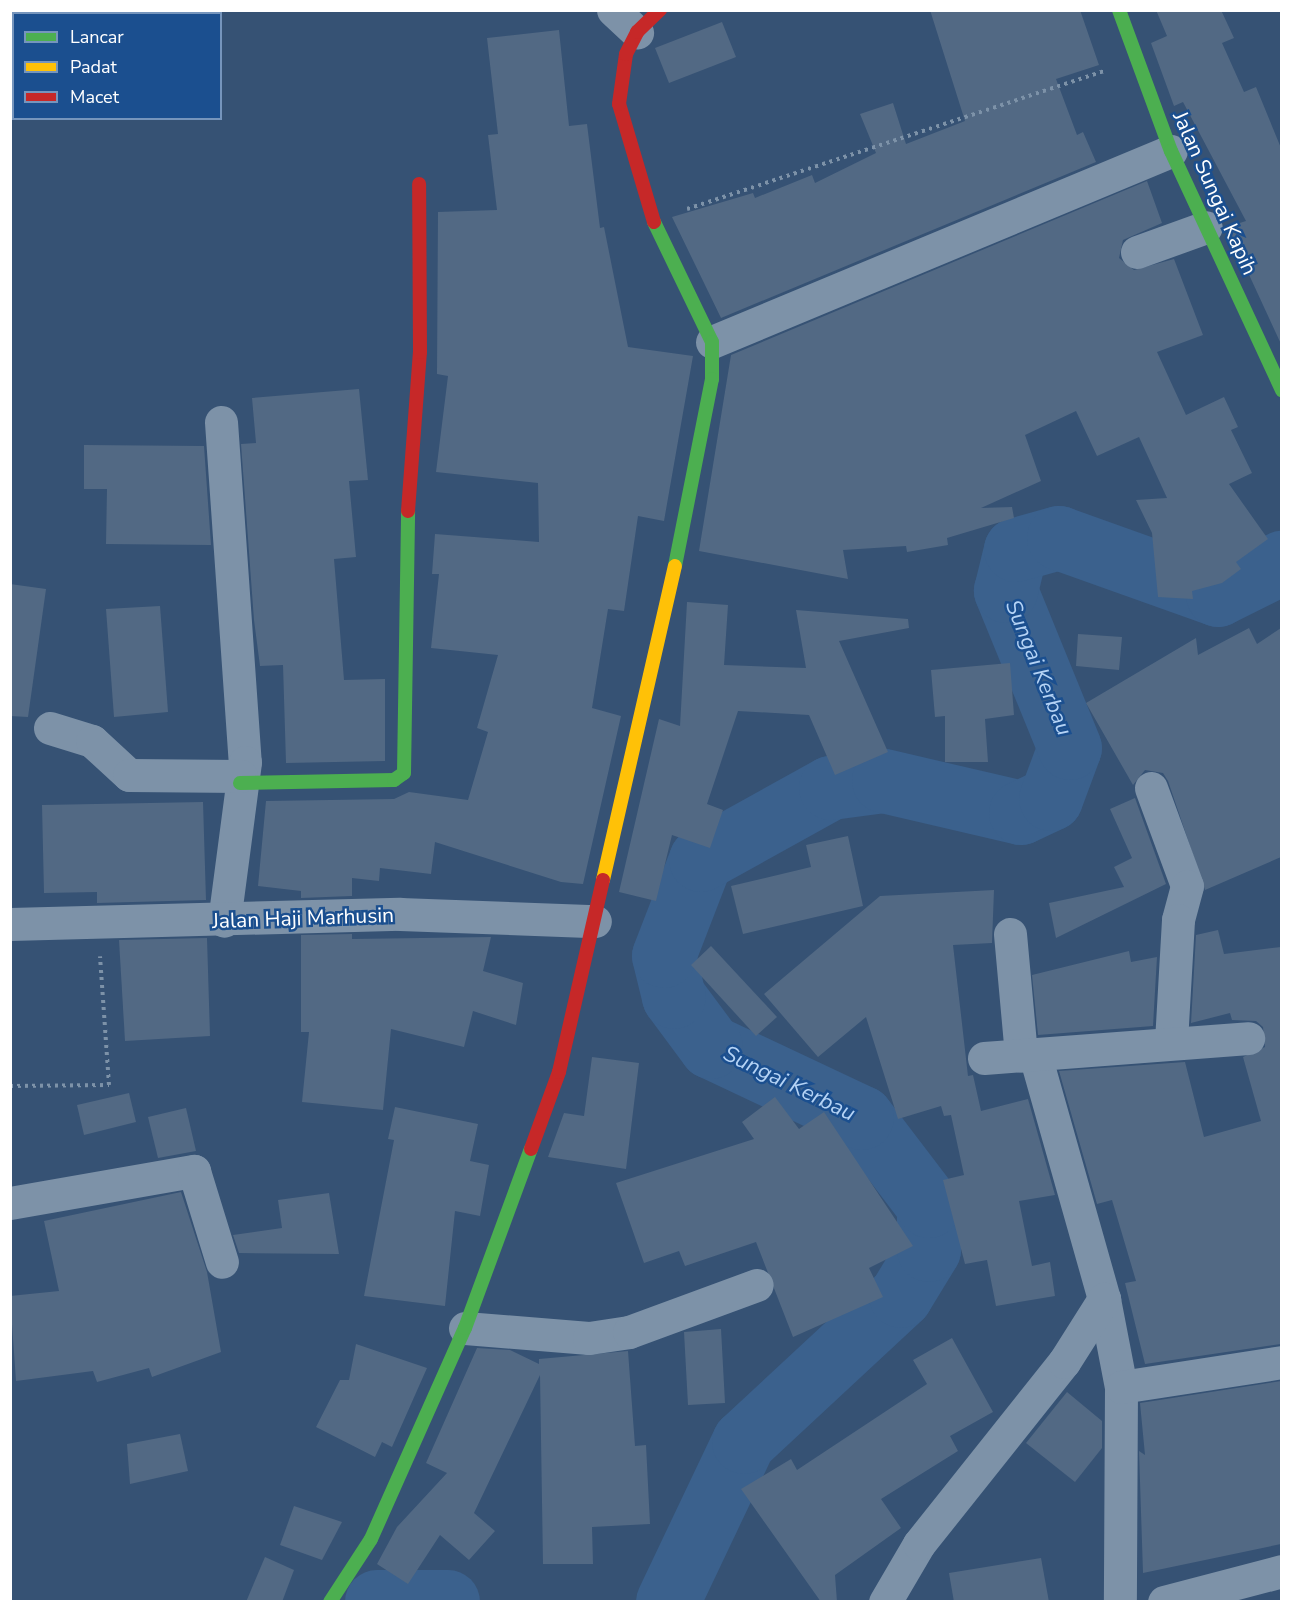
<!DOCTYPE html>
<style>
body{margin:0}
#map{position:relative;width:1292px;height:1612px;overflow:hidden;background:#365274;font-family:"Nunito Sans",sans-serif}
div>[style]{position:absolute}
.river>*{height:64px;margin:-32px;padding:0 32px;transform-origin:32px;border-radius:32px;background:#3b618d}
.building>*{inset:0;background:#526984}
.path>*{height:4px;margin-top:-2px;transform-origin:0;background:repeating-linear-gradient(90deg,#7d92a8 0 3px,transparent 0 7.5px)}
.street>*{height:33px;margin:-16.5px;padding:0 16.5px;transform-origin:16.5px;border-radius:16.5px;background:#7d92a8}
.fast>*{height:14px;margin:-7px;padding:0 7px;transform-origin:7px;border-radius:7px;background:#4caf50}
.slow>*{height:14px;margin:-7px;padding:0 7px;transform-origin:7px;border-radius:7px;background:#ffc107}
.jam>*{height:14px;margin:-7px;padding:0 7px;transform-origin:7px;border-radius:7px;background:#c62828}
span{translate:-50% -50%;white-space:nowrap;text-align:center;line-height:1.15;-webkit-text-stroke:5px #1b4f8f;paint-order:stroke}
.street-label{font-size:21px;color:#fff}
.water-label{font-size:22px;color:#b5d3f5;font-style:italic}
.frame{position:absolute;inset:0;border:12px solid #fff;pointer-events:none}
.legend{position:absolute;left:12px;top:12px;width:210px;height:108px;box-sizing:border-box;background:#1b4f8f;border:2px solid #7695bc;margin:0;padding:8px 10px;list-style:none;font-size:18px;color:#fff}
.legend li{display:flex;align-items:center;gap:12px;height:30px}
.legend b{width:30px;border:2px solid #7695bc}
</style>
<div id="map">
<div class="river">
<div style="left:377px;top:1602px;width:71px"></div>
<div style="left:668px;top:1602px;width:177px;rotate:-64.6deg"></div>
<div style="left:744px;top:1442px;width:214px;rotate:-42.9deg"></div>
<div style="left:901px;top:1296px;width:54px;rotate:-58.7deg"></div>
<div style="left:929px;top:1250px;width:44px;rotate:-90deg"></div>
<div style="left:929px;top:1206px;width:111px;rotate:-127.3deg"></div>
<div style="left:862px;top:1118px;width:167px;rotate:-154.8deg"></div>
<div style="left:711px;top:1047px;width:62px;rotate:-126.5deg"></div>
<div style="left:674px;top:997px;width:42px;rotate:-103.7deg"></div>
<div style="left:664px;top:956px;width:103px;rotate:-68.9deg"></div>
<div style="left:701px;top:860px;width:149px;rotate:-29deg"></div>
<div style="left:831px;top:788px;width:53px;rotate:-7.5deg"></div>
<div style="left:884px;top:781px;width:141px;rotate:13.1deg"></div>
<div style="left:1021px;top:813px;width:33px;rotate:-25deg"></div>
<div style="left:1051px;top:799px;width:54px;rotate:-69.6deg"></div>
<div style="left:1070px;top:748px;width:170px;rotate:-112.2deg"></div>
<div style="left:1006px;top:591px;width:42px;rotate:-76.3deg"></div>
<div style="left:1016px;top:550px;width:45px;rotate:-15.6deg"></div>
<div style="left:1059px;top:538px;width:169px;rotate:19.7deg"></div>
<div style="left:1218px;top:595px;width:72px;rotate:-26.6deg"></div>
</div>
<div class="building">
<div style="clip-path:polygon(930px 10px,1080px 10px,1099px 65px,1056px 79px,1077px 135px,1083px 132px,1096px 162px,721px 318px,672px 217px,753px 193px,755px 198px,812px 175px,815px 183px,876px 153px,860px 114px,893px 103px,906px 144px,965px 121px)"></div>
<div style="clip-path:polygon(1156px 10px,1221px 10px,1234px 38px,1222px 43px,1244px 92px,1256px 87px,1281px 148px,1281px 344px,1227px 227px,1246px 221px,1183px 102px,1174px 106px,1151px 43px,1167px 36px)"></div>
<div style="clip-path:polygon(722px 22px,736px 57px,669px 83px,655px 48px)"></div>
<div style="clip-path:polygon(559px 30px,569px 126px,587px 124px,600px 228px,604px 227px,628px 347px,693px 356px,664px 521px,638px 516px,624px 611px,608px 609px,592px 708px,621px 716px,583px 884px,561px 882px,435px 842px,431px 874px,380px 868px,379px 881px,352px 878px,352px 896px,301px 898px,301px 891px,258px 886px,266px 801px,394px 799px,409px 792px,468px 800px,488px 732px,477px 728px,498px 655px,431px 648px,439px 574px,432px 574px,435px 534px,539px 542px,538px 483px,436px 472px,448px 376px,437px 374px,438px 212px,497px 210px,488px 135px,498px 134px,487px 38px)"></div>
<div style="clip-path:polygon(1147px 181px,1162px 223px,1123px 240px,1119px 258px,1134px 270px,1174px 259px,1203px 335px,1157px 352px,1186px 415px,1224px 397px,1238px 427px,1231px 430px,1252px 473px,1229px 484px,1268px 539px,1236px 562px,1241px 569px,1222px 583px,1192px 591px,1193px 599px,1158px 597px,1152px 533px,1136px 500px,1167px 498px,1139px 437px,1097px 456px,1076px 411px,1025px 435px,1041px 481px,981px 508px,1012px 507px,1014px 518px,947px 538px,948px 545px,907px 552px,906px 546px,843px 550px,848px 579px,699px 551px,731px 355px)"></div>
<div style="clip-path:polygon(359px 389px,368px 480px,349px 481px,356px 557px,334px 559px,344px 680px,385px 679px,385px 761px,286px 763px,283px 665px,260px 666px,254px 620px,241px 444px,256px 443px,252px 398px)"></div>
<div style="clip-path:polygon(84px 445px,204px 446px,211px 545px,106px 544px,107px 489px,84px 489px)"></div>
<div style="clip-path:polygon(10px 584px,46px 589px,28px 717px,10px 716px)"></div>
<div style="clip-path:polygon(687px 602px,728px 605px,724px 665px,806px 668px,796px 610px,908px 619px,909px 628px,839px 641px,888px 752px,835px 775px,809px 715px,738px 711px,707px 804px,723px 810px,710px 848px,672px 835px,656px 901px,619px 892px,659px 719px,680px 726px)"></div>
<div style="clip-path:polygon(160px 606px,168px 712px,114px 717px,106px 609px)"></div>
<div style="clip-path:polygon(1249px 628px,1257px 644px,1281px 628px,1281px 857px,1205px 890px,1168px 781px,1163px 773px,1145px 770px,1133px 785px,1086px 703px,1196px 638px,1198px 655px)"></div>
<div style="clip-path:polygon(1078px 634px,1122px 637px,1119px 670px,1076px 666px)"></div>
<div style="clip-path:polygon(1010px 663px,1014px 715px,985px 719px,988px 762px,945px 762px,945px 716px,935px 717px,931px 670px)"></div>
<div style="clip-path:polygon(1135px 798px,1166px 884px,1056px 938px,1049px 903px,1124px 887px,1114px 867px,1132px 858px,1110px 809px)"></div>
<div style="clip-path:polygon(203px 802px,206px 900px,97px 903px,97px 892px,44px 893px,42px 805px)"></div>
<div style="clip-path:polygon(848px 836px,863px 906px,743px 934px,731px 886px,811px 867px,806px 845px)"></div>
<div style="clip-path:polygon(994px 890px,992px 943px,953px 945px,968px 1076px,973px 1075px,981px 1111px,1028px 1099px,1055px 1195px,1019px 1201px,1032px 1266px,1050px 1262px,1055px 1296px,996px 1306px,987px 1260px,965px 1264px,943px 1180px,964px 1175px,951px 1115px,944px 1116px,941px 1106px,898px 1119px,866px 1017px,818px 1057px,764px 994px,880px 896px)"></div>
<div style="clip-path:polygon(1218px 930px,1224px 954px,1281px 947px,1281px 1344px,1145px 1364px,1125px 1283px,1136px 1281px,1112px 1200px,1097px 1204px,1059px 1071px,1185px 1062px,1204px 1137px,1261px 1121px,1243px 1057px,1265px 1047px,1263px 1027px,1256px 1021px,1232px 1020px,1230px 1013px,1191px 1023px,1196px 935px)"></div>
<div style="clip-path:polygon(352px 934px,352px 939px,491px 937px,483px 971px,523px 983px,516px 1025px,473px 1011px,464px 1047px,391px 1029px,383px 1110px,302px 1102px,309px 1032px,301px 1032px,301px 935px)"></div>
<div style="clip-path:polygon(207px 938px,210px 1036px,125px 1041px,119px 940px)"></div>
<div style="clip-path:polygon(711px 946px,777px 1017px,756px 1036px,691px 965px)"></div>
<div style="clip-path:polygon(1129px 951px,1131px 962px,1157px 957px,1153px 1026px,1038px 1035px,1032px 975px)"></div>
<div style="clip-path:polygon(592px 1057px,639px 1063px,626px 1169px,548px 1157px,564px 1113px,584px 1116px)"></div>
<div style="clip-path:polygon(129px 1093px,136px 1122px,84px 1135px,77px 1105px)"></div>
<div style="clip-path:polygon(775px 1097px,799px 1129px,824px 1112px,913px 1246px,869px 1268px,883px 1297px,793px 1337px,756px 1242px,685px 1266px,679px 1251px,644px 1263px,616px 1183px,754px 1139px,742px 1122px)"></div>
<div style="clip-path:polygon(395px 1107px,478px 1124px,470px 1161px,489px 1165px,480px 1216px,455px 1211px,445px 1306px,364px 1296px,394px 1140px,388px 1139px)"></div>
<div style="clip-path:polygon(186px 1108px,196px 1151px,158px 1158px,148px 1117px)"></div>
<div style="clip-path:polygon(181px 1192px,207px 1272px,221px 1352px,152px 1377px,149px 1368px,97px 1382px,93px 1371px,16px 1381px,10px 1296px,59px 1291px,44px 1221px)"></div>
<div style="clip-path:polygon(329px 1193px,339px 1254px,239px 1253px,233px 1235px,282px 1228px,278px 1200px)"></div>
<div style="clip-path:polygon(721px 1329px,725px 1403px,688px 1405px,684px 1332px)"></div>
<div style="clip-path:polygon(952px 1338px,993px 1412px,950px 1436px,958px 1451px,881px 1499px,901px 1528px,835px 1575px,837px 1602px,821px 1602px,741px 1489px,791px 1459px,797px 1470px,927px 1384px,913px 1360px)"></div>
<div style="clip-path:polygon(356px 1344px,427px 1368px,392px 1447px,382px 1442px,375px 1457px,316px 1427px,340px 1380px,349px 1380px)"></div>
<div style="clip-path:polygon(477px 1348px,510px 1350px,539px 1364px,539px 1359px,628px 1351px,635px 1446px,646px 1445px,650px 1524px,592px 1527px,593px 1564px,543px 1564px,540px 1375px,474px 1513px,495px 1531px,469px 1560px,440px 1535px,408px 1584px,377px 1564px,397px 1527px,447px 1473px,426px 1463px)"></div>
<div style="clip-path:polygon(1281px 1381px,1281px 1544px,1143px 1573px,1139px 1451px,1145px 1455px,1140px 1403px)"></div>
<div style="clip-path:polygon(1067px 1392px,1102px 1421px,1102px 1448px,1075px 1482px,1026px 1443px)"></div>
<div style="clip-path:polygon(180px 1434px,188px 1471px,130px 1484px,127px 1444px)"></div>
<div style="clip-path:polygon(294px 1506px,342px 1522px,322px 1560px,280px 1545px)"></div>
<div style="clip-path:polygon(265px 1557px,294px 1570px,282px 1602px,246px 1602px)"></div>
<div style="clip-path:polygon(1041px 1558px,1049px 1602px,954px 1602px,949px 1573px)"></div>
</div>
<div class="path">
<div style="left:687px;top:209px;width:439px;rotate:-18.3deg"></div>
<div style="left:10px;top:1086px;width:99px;rotate:-0.6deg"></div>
<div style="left:109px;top:1085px;width:129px;rotate:-94deg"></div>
</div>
<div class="street">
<div style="left:613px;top:10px;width:33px;rotate:43deg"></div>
<div style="left:1137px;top:252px;width:73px;rotate:-19.9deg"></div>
<div style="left:712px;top:342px;width:497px;rotate:-22.6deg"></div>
<div style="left:221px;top:422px;width:341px;rotate:86deg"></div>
<div style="left:245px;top:762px;width:160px;rotate:97.5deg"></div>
<div style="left:50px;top:728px;width:44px;rotate:17.2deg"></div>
<div style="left:92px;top:741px;width:50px;rotate:42.6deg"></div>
<div style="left:129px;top:775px;width:112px;rotate:0.5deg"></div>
<div style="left:1151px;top:788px;width:104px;rotate:69.8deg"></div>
<div style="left:1187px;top:886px;width:35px;rotate:105deg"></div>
<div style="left:1178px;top:920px;width:121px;rotate:93.3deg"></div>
<div style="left:10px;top:924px;width:390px;rotate:-1.5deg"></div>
<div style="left:400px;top:914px;width:195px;rotate:2.1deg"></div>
<div style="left:1010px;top:934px;width:122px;rotate:84.8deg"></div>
<div style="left:1035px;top:1055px;width:254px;rotate:74.2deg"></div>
<div style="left:1104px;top:1299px;width:90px;rotate:79.1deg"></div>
<div style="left:1121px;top:1387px;width:215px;rotate:90.3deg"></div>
<div style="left:984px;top:1058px;width:265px;rotate:-4.3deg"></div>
<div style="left:10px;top:1203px;width:187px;rotate:-9.9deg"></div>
<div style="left:194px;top:1171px;width:95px;rotate:72.9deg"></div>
<div style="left:465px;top:1328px;width:124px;rotate:4.6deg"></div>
<div style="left:589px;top:1338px;width:40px;rotate:-8.5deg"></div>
<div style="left:629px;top:1332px;width:136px;rotate:-20.2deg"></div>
<div style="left:1121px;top:1387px;width:163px;rotate:-8.8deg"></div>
<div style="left:885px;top:1602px;width:67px;rotate:-59.6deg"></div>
<div style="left:919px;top:1544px;width:233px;rotate:-51.5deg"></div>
<div style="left:1064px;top:1362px;width:75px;rotate:-57.6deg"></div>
<div style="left:1164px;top:1602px;width:122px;rotate:-14.7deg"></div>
</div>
<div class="fast">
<div style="left:1119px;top:10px;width:150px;rotate:69.8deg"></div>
<div style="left:1171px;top:151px;width:264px;rotate:65.1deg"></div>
<div style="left:654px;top:222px;width:133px;rotate:64.2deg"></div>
<div style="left:712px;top:342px;width:37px;rotate:90deg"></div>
<div style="left:712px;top:379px;width:191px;rotate:101.2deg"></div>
<div style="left:240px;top:783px;width:154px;rotate:-1.1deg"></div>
<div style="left:394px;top:780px;width:12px;rotate:-35deg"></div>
<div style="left:404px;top:773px;width:262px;rotate:-89.1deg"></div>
<div style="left:330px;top:1602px;width:75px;rotate:-56.9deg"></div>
<div style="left:371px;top:1539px;width:231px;rotate:-66deg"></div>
<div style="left:465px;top:1328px;width:191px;rotate:-69.8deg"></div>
</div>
<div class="slow">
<div style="left:603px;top:880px;width:322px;rotate:-77.1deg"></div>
</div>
<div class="jam">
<div style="left:654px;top:222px;width:123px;rotate:-106.5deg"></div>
<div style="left:619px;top:104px;width:50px;rotate:-82deg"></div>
<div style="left:626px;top:54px;width:25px;rotate:-63deg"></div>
<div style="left:637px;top:32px;width:32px;rotate:-44deg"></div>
<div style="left:408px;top:511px;width:159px;rotate:-85.7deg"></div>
<div style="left:420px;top:352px;width:168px;rotate:-90.3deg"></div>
<div style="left:531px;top:1149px;width:82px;rotate:-70deg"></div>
<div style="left:559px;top:1072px;width:197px;rotate:-77.1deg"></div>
</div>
<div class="street-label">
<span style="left:1215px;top:193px;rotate:66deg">Jalan Sungai Kapih</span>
<span style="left:303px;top:918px;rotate:-2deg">Jalan Haji Marhusin</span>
</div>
<div class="water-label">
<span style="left:1038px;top:668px;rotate:68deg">Sungai Kerbau</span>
<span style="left:789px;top:1084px;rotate:26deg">Sungai Kerbau</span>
</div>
<div class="frame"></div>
<ul class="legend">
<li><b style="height:8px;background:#4caf50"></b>Lancar</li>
<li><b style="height:8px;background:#ffc107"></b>Padat</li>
<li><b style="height:8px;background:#c62828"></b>Macet</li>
</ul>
</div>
